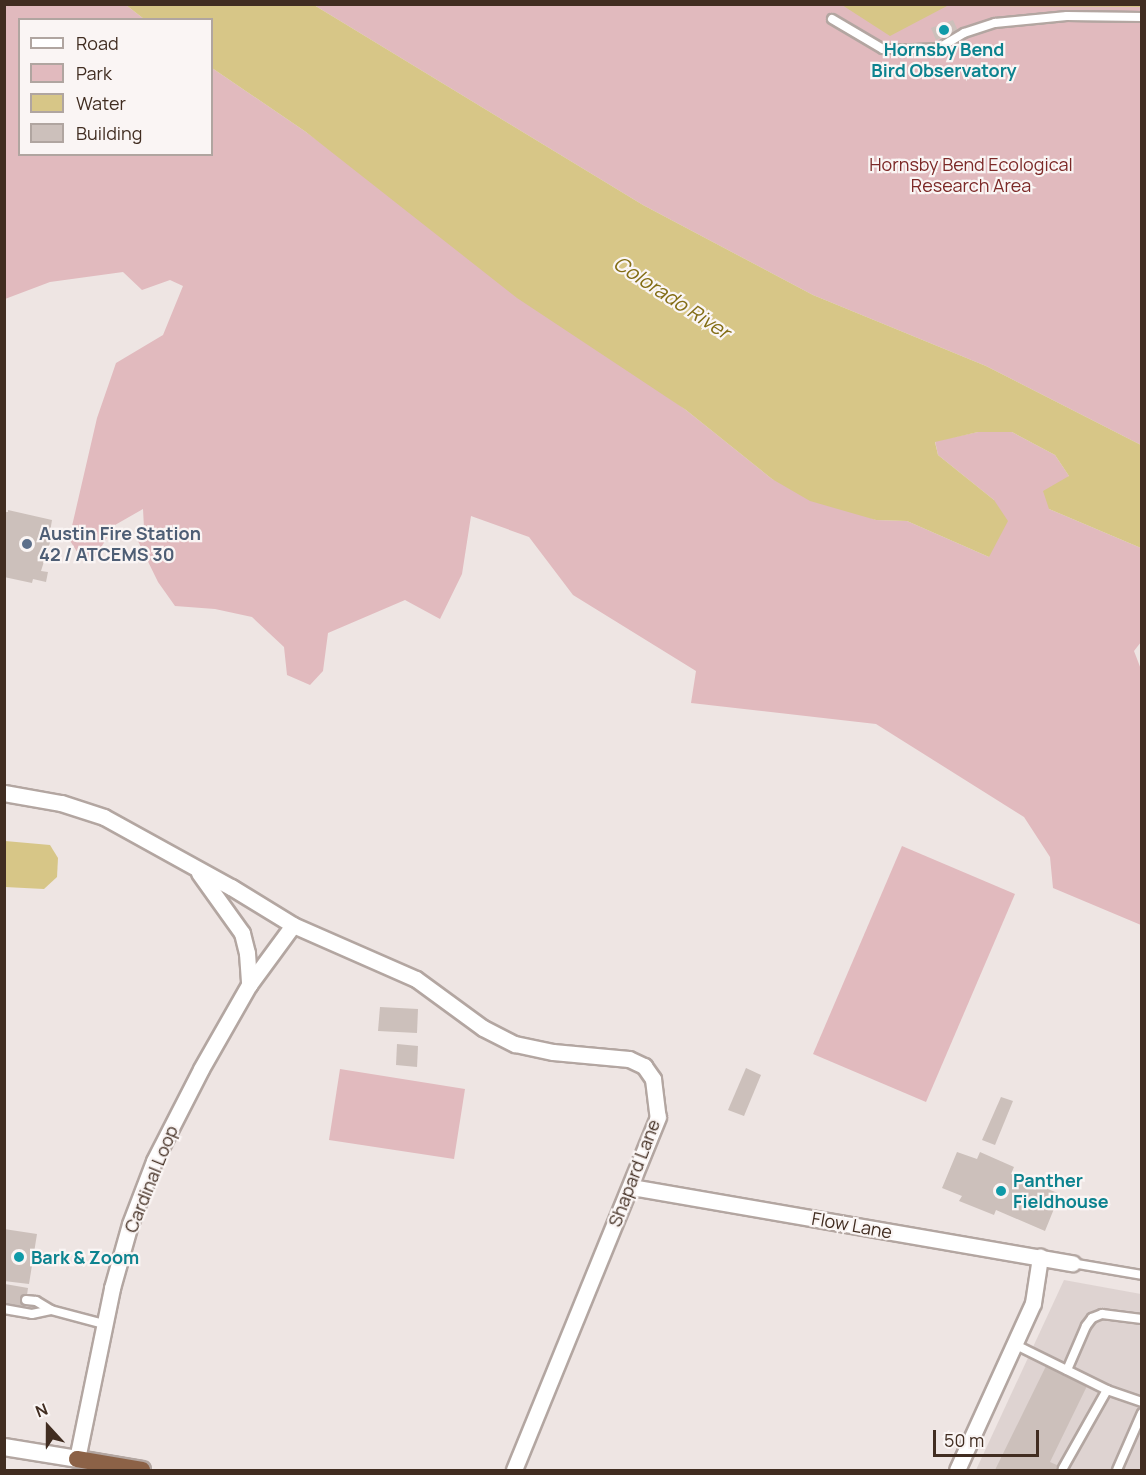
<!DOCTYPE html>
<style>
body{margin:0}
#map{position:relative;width:1146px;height:1475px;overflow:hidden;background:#eee5e3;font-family:Manrope,sans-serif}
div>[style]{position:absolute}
.built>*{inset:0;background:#ded3d1}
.green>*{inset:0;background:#e1babe}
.water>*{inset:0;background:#d7c687}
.building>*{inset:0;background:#ccc0bb}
.roads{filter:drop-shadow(2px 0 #b3a6a1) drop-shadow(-2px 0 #b3a6a1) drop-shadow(0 2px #b3a6a1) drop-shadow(0 -2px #b3a6a1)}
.service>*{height:8px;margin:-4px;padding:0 4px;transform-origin:4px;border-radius:4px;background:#fff}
.minor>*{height:15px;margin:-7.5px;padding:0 7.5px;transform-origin:7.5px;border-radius:7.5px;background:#fff}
.tertiary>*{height:16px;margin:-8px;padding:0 8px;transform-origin:8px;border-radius:8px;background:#fff}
.trunk>*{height:16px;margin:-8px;padding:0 8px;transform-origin:8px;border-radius:8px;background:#8c6247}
.dots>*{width:16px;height:16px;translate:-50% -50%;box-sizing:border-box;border:3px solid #faf5f4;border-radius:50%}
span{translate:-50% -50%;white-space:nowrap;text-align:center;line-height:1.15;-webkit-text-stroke:4.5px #faf5f4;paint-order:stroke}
.culture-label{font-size:18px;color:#0d838f;font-weight:700}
.left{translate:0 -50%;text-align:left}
.park-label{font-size:18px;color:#7c2927}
.service-label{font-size:18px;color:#4e5e75;font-weight:700}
.street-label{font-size:18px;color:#412d21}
.water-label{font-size:20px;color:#836d15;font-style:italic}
.frame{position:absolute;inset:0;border:6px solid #412d21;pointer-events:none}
.legend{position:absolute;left:18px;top:18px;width:195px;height:138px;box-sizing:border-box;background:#faf5f4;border:2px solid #b0a5a0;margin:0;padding:8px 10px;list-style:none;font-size:18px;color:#412d21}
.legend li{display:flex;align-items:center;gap:12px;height:30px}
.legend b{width:30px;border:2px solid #b0a5a0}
.north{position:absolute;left:18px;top:1397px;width:60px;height:60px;-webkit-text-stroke:4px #faf5f4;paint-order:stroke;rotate:339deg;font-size:16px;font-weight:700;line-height:24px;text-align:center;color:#412d21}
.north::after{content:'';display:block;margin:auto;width:21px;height:27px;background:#412d21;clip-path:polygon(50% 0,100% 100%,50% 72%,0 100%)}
.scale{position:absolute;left:933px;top:1430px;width:106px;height:27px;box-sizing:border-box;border:3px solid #412d21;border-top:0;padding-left:8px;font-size:18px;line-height:21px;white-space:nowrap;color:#412d21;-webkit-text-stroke:4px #faf5f4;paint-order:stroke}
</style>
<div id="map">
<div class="built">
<div style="clip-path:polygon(1064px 1280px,1141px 1294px,1140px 1470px,976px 1470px)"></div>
</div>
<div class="green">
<div style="clip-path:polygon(5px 5px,126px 5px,144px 19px,20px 20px,20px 154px,212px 154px,212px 68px,306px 132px,686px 410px,772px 479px,876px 520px,907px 521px,989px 557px,994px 500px,938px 455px,935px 441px,978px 432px,1012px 432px,1055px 455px,1069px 476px,1049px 509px,1141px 548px,1141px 642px,1134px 651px,1142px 672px,1141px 925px,1053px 888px,1050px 857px,1024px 817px,876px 724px,691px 703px,696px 671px,573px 595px,529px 537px,471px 516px,462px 574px,440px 619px,405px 600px,328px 633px,323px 671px,310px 685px,287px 675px,284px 647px,252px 617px,215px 609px,175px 606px,158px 582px,137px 539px,144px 528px,143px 509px,115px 525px,95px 557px,81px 558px,69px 539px,97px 418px,116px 363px,163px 335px,183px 286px,170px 280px,142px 290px,123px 272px,50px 282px,5px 299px)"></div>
<div style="clip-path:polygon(314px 5px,1141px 5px,1141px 445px,986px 366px,813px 295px,643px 205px)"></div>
<div style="clip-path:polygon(902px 846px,1015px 894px,926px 1102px,813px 1054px)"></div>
<div style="clip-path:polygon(340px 1069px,465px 1089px,454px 1159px,329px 1140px)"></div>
</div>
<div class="water">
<div style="clip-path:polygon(1141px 4px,1141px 7px,947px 6px,890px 36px,842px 5px)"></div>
<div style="clip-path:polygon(126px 5px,314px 5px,643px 205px,813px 295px,986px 366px,1141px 445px,1141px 548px,1049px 509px,1043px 491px,1069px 476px,1055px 455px,1012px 432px,978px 432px,935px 442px,938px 455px,994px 500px,1008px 521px,989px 557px,907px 521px,876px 520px,810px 501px,772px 479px,686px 410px,517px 298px,306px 132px,212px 68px,212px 20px,144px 19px)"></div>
<div style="clip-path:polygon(5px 841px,50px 845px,58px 858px,57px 877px,44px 889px,5px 887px)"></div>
</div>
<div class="building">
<div style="clip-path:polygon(953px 20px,958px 31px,936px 40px,931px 28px)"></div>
<div style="clip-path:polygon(8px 510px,52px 520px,50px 532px,53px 533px,41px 571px,48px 572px,46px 582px,33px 579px,32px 583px,4px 577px,4px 512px,8px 512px)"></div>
<div style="clip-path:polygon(380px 1007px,418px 1009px,417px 1033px,378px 1031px)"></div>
<div style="clip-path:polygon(397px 1044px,418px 1046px,417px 1067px,396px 1065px)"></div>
<div style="clip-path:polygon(746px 1068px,761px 1075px,744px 1116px,728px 1110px)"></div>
<div style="clip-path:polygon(1001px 1097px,1013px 1101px,995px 1145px,982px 1140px)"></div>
<div style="clip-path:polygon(957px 1152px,977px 1159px,980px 1152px,1014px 1167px,1011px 1174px,1060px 1194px,1045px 1231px,996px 1210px,994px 1215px,959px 1201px,962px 1196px,942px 1188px)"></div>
<div style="clip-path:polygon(4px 1229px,37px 1234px,29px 1284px,4px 1281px)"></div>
<div style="clip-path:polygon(5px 1284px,28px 1288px,25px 1309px,5px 1306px)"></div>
<div style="clip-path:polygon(1047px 1364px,1088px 1384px,1050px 1462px,1068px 1470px,995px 1470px)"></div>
</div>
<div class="roads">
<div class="service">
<div style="left:832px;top:19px;width:59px;rotate:30.5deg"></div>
<div style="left:883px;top:49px;width:31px"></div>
<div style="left:914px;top:49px;width:25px;rotate:-2deg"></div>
<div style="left:939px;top:48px;width:29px;rotate:-31deg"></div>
<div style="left:964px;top:33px;width:33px;rotate:-18deg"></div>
<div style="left:995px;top:23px;width:72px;rotate:-5.6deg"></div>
<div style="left:1067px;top:16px;width:75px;rotate:0.8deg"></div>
<div style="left:1072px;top:1263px;width:71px;rotate:9.7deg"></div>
<div style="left:26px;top:1300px;width:10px;rotate:6deg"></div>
<div style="left:36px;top:1301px;width:17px;rotate:31deg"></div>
<div style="left:4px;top:1309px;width:28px;rotate:10deg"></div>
<div style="left:32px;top:1314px;width:19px;rotate:-12deg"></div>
<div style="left:51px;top:1310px;width:55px;rotate:14.8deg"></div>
<div style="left:1016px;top:1345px;width:102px;rotate:26.3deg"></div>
<div style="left:1107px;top:1390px;width:90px;rotate:119.4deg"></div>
<div style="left:1067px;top:1370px;width:48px;rotate:-66.6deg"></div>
<div style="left:1086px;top:1326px;width:10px;rotate:-53deg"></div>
<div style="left:1092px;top:1318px;width:11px;rotate:-22deg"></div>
<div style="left:1102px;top:1314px;width:40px;rotate:7.1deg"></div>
<div style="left:1107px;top:1390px;width:37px;rotate:19deg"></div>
<div style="left:1117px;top:1470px;width:62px;rotate:-66.3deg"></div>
</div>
<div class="minor">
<div style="left:4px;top:793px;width:58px;rotate:10deg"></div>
<div style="left:61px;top:803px;width:45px;rotate:18deg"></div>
<div style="left:104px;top:817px;width:145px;rotate:28.9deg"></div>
<div style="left:231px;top:887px;width:73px;rotate:31.5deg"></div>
<div style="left:293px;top:925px;width:134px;rotate:23.7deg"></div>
<div style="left:416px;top:979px;width:83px;rotate:36.2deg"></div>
<div style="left:483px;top:1028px;width:36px;rotate:27deg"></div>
<div style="left:515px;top:1044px;width:39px;rotate:12deg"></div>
<div style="left:553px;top:1052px;width:76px;rotate:5.3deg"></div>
<div style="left:629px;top:1059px;width:17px;rotate:25deg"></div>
<div style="left:644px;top:1066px;width:16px;rotate:55deg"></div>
<div style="left:653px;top:1079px;width:38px;rotate:83deg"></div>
<div style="left:658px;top:1117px;width:381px;rotate:112.2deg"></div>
<div style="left:199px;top:873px;width:74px;rotate:54.4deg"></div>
<div style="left:242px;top:933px;width:21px;rotate:76deg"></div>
<div style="left:247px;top:953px;width:32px;rotate:86deg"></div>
<div style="left:631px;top:1187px;width:448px;rotate:9.8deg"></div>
<div style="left:77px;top:1459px;width:175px;rotate:-78.4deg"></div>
<div style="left:112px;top:1288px;width:66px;rotate:-74.3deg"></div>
<div style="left:130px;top:1224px;width:67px;rotate:-69.1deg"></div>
<div style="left:154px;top:1161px;width:103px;rotate:-62.9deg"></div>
<div style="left:201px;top:1069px;width:97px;rotate:-60.3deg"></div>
<div style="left:249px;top:985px;width:74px;rotate:-53.7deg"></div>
<div style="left:957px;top:1470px;width:183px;rotate:-65.5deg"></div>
<div style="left:1033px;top:1303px;width:47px;rotate:-81.3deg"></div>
</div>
<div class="tertiary">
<div style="left:4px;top:1447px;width:74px;rotate:9.3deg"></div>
</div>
<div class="trunk">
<div style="left:77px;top:1459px;width:66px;rotate:9.6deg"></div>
</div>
</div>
<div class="dots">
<div style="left:944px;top:30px;background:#0f9aa8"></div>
<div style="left:27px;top:544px;background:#5c6f8a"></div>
<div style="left:1001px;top:1191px;background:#0f9aa8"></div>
<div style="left:19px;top:1257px;background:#0f9aa8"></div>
</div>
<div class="culture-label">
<span style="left:944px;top:60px">Hornsby Bend<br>Bird Observatory</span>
<span class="left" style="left:1013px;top:1191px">Panther<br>Fieldhouse</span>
<span class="left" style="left:31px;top:1257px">Bark &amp; Zoom</span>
</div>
<div class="park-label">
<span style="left:971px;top:175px">Hornsby Bend Ecological<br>Research Area</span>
</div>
<div class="service-label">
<span class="left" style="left:39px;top:544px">Austin Fire Station<br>42 / ATCEMS 30</span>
</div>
<div class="street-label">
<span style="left:634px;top:1173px;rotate:-69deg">Shapard Lane</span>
<span style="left:151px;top:1179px;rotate:-68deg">Cardinal Loop</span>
<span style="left:852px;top:1225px;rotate:10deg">Flow Lane</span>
</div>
<div class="water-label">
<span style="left:672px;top:297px;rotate:33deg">Colorado River</span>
</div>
<div class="frame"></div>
<ul class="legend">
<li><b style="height:8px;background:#fff"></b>Road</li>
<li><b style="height:16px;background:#e1babe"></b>Park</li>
<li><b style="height:16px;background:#d7c687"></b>Water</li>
<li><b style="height:16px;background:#ccc0bb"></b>Building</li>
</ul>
<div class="north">N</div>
<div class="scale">50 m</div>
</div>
